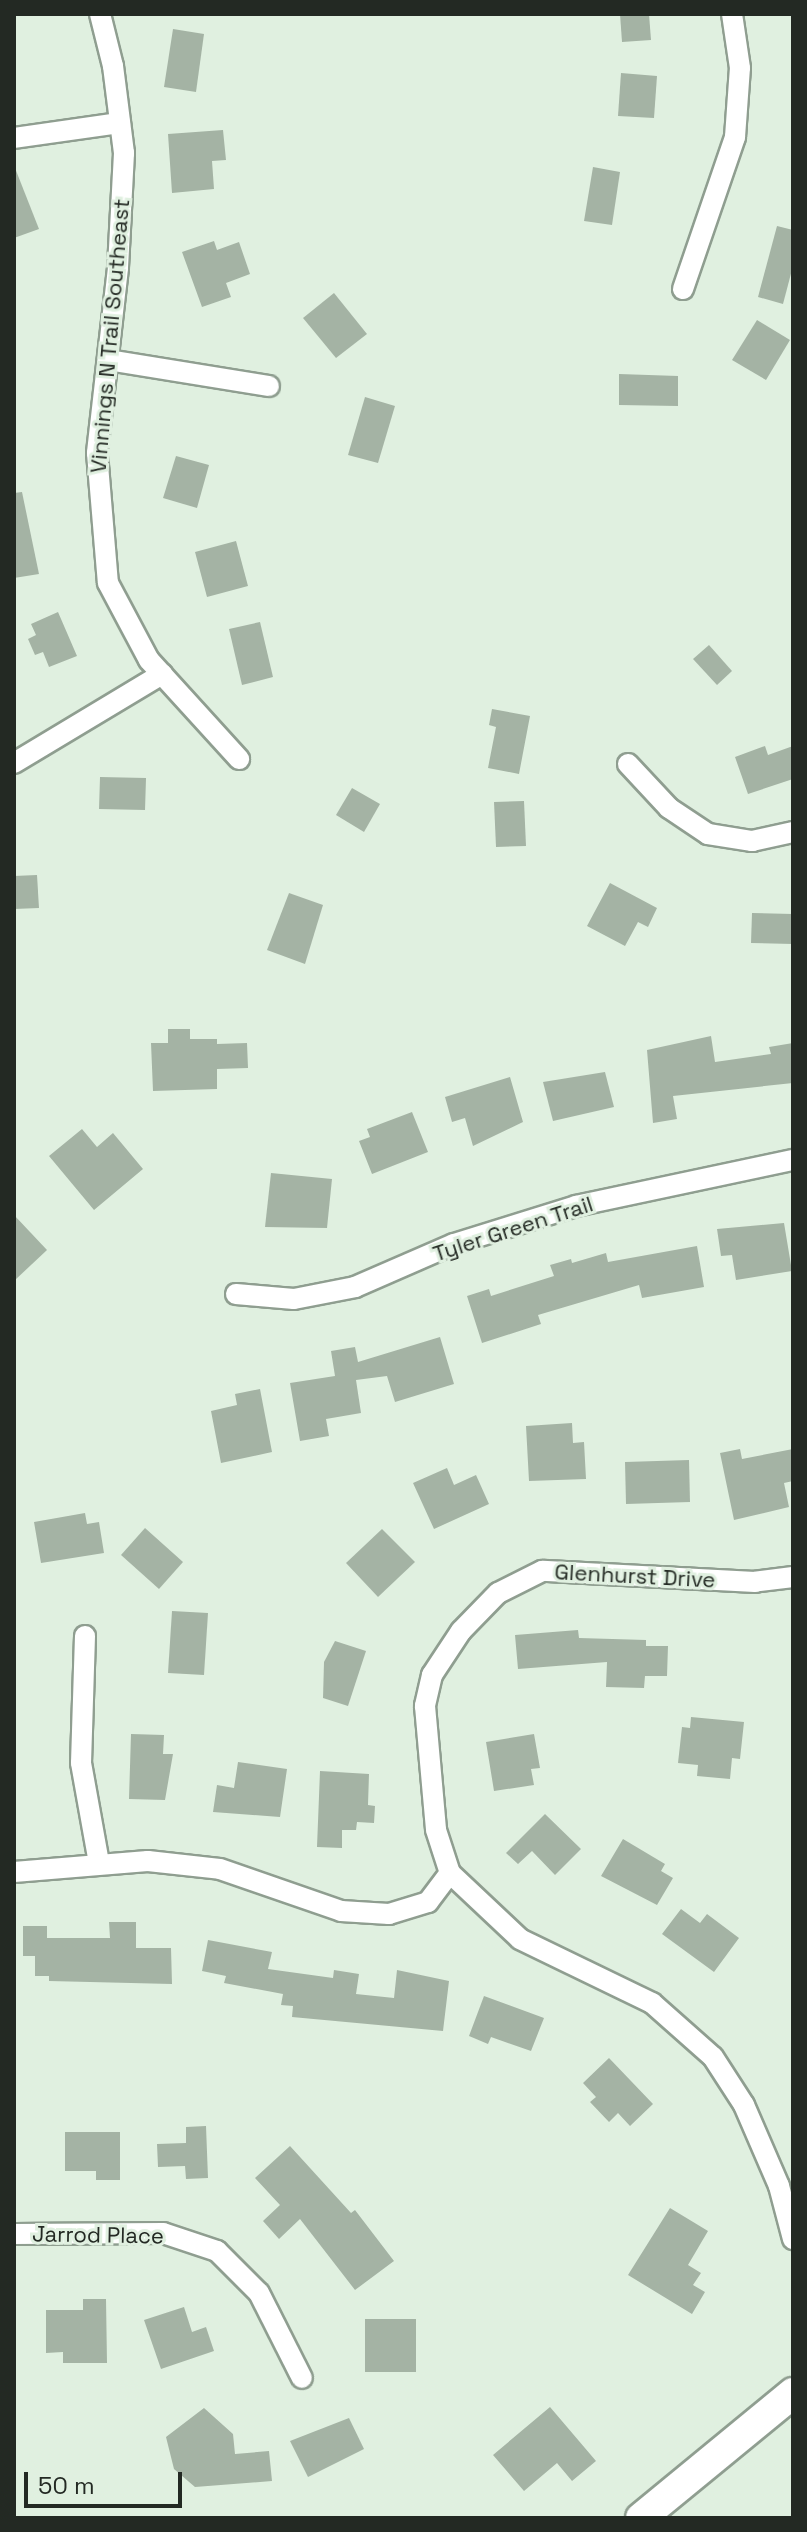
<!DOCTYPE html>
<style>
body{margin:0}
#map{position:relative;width:807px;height:2532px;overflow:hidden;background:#e0f0e0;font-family:"Space Grotesk",sans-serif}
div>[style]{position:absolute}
.building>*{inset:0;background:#a4b3a4}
.roads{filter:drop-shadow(2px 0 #8f9e90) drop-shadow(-2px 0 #8f9e90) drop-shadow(0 2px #8f9e90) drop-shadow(0 -2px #8f9e90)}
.street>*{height:20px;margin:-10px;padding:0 10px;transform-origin:10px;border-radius:10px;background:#fff}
.secondary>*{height:30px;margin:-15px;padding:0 15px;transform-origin:15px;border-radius:15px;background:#fff}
span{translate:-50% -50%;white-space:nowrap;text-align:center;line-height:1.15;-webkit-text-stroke:6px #e0f0e0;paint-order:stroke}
.street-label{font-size:22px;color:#232923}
.frame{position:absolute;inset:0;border:16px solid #232923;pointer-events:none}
.scale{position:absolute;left:24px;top:2472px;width:158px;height:36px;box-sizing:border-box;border:4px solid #232923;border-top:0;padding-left:10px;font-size:24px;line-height:28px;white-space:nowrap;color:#232923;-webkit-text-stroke:6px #e0f0e0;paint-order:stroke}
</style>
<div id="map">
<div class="building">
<div style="clip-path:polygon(620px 14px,649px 14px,651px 40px,622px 42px)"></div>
<div style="clip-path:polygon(173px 29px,204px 34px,196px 92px,164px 87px)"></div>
<div style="clip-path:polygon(621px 73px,657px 76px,654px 118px,618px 116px)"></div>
<div style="clip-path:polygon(223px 130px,226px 160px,212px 161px,214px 189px,172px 193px,168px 134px)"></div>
<div style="clip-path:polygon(593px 167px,620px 172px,612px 225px,584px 221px)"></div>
<div style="clip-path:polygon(15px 168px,39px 229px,14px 238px,14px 169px)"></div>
<div style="clip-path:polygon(777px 226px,793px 230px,793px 266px,783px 304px,758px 297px)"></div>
<div style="clip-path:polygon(214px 241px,217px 250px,239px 242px,250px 274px,226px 283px,231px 297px,202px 307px,182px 252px)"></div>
<div style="clip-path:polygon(334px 293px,367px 334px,336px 358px,303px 318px)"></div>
<div style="clip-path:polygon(757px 320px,790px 340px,766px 380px,732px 360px)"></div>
<div style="clip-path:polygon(619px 374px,678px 376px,678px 406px,619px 405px)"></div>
<div style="clip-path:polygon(365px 397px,395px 406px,378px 463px,348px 455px)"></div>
<div style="clip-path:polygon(176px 456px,209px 465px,197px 508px,163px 498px)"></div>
<div style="clip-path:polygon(22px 492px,39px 574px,14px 578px,14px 493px)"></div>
<div style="clip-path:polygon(236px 541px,248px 586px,207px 597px,195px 552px)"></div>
<div style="clip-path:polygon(58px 612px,77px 656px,49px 667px,43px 652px,35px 655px,28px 639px,36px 635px,31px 624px)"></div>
<div style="clip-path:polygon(260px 622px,273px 677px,242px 685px,229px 629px)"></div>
<div style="clip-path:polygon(709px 645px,732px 671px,717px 685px,693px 659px)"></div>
<div style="clip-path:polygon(492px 709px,530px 716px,519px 774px,488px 768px,496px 727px,489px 725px)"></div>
<div style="clip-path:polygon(765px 746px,768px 755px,793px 746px,793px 779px,748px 794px,735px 757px)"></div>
<div style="clip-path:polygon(100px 777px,146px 778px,145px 810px,99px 809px)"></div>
<div style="clip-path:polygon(352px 788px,380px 804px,364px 832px,336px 815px)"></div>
<div style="clip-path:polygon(524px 801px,526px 846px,496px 847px,494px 802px)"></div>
<div style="clip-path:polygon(37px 875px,39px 908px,14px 909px,14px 876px)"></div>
<div style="clip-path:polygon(610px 883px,657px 908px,648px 927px,638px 922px,625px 946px,587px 926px)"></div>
<div style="clip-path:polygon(289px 893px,323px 905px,305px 964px,267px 950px)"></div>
<div style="clip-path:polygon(752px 913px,793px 914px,793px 944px,751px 943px)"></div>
<div style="clip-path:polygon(168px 1029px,190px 1029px,190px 1039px,217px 1039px,217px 1044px,247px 1043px,248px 1068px,217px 1069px,217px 1089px,153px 1091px,151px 1043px,168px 1043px)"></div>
<div style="clip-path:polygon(711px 1036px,715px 1062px,771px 1054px,769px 1047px,793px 1043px,793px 1083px,673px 1096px,677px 1119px,653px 1123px,647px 1050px)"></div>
<div style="clip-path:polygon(605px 1072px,614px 1107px,553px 1121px,543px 1082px)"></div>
<div style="clip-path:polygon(510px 1077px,523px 1122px,473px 1146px,465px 1118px,452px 1122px,445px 1097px)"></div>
<div style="clip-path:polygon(412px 1112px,428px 1152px,372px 1174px,359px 1141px,370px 1137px,367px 1129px)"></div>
<div style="clip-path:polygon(82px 1129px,97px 1147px,113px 1133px,143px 1169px,94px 1210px,49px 1156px)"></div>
<div style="clip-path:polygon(271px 1173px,332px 1179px,327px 1228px,265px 1227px)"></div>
<div style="clip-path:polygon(14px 1215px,47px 1250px,14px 1281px)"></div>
<div style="clip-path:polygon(784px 1223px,792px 1271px,736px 1280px,732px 1255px,721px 1256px,717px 1229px)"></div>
<div style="clip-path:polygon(697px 1246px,704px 1287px,642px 1298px,639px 1285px,538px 1315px,541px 1324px,482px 1343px,467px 1296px,489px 1289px,491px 1296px,554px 1276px,550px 1265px,571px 1259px,572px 1263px,606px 1253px,608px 1262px)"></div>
<div style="clip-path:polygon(440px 1337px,454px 1384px,395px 1402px,387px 1376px,356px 1380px,361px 1413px,326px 1419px,329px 1436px,300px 1441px,290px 1383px,335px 1376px,331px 1351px,355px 1347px,358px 1362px)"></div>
<div style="clip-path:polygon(260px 1389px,272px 1452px,221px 1463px,211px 1411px,237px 1405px,235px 1394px)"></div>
<div style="clip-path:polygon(572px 1423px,573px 1443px,584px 1442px,586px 1479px,529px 1481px,526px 1426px)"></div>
<div style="clip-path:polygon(740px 1449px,742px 1459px,793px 1449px,793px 1481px,784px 1483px,789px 1507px,734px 1520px,720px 1453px)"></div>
<div style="clip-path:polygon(689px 1460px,690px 1502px,626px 1504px,625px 1462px)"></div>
<div style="clip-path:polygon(447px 1468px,454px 1485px,476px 1475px,489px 1504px,434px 1529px,413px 1483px)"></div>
<div style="clip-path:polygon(85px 1513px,87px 1524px,99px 1522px,104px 1553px,41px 1563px,34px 1522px)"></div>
<div style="clip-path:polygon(145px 1528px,183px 1562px,159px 1589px,121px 1555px)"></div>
<div style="clip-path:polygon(382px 1529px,415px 1562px,378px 1597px,346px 1563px)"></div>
<div style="clip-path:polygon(172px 1611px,208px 1613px,204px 1675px,168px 1673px)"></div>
<div style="clip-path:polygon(578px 1630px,579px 1638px,646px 1640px,646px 1646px,668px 1646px,667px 1676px,645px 1676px,644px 1688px,606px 1687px,607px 1662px,518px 1669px,515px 1635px)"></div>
<div style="clip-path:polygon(335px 1641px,366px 1651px,348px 1706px,323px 1698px,324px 1662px)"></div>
<div style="clip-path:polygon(691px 1717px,744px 1722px,740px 1759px,732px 1758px,730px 1779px,697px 1776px,698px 1765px,678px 1763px,682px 1727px,690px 1728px)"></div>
<div style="clip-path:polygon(131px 1734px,164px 1735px,163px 1754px,173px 1754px,165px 1800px,129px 1799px)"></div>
<div style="clip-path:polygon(534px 1734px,540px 1768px,531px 1769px,534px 1785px,494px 1791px,486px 1742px)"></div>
<div style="clip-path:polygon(238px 1762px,287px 1769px,280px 1817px,213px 1812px,217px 1785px,234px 1788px)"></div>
<div style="clip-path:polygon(320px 1771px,369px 1774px,368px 1805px,375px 1806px,374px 1823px,357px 1822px,356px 1830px,342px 1830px,342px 1848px,317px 1847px)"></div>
<div style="clip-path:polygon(545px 1814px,581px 1849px,555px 1875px,532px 1851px,518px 1864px,506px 1853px)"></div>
<div style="clip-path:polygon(623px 1839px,665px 1864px,661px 1871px,673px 1878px,657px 1905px,601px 1876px)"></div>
<div style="clip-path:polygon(681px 1909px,700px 1923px,707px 1914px,739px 1938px,714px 1972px,662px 1934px)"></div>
<div style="clip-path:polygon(109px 1922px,136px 1922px,136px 1948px,171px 1948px,172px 1984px,49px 1981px,49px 1976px,35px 1976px,35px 1956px,23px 1956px,23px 1926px,47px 1926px,47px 1938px,110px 1938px)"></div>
<div style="clip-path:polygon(208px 1940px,272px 1952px,268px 1969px,333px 1978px,334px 1970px,359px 1974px,356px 1994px,394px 1998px,397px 1970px,449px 1981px,443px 2031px,292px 2017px,293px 2006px,281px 2005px,283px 1994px,224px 1983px,226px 1976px,202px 1971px)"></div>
<div style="clip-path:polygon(484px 1996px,544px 2018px,531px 2051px,491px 2037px,488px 2044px,469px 2036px)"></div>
<div style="clip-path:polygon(609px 2058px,653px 2104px,630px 2126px,618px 2113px,609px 2122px,590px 2102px,596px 2097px,583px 2083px)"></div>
<div style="clip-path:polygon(206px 2126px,208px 2178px,186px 2179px,185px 2166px,158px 2167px,157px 2144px,186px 2143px,186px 2127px)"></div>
<div style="clip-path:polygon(65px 2132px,120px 2132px,120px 2180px,96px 2180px,96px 2171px,65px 2171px)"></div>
<div style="clip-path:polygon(290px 2146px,351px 2213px,355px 2210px,394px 2261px,355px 2290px,300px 2219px,279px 2239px,263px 2221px,280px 2205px,255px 2178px)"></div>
<div style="clip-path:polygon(670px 2208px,708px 2231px,688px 2265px,701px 2273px,693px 2285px,705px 2292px,692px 2314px,628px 2275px)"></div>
<div style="clip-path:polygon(83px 2299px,106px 2299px,107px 2363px,63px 2363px,63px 2352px,46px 2353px,46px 2310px,83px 2310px)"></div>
<div style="clip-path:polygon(184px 2307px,192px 2332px,206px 2327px,214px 2351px,161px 2369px,144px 2320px)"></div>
<div style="clip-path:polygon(365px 2319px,416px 2319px,416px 2372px,365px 2372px)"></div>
<div style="clip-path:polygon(550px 2407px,596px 2461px,572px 2481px,557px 2463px,524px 2491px,493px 2455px)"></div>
<div style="clip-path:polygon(204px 2408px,233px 2434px,235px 2454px,269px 2451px,272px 2481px,195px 2487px,174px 2469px,166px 2437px)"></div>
<div style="clip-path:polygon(349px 2418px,364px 2449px,308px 2477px,290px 2441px)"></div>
</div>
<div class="roads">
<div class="street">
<div style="left:100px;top:14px;width:54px;rotate:76deg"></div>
<div style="left:113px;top:66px;width:88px;rotate:82.8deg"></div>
<div style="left:124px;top:153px;width:115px;rotate:93deg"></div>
<div style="left:118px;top:268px;width:186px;rotate:96.5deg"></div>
<div style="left:97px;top:453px;width:130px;rotate:85.2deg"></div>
<div style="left:108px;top:583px;width:87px;rotate:62deg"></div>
<div style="left:149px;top:660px;width:134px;rotate:47.7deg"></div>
<div style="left:14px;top:138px;width:107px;rotate:-8.1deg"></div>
<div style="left:683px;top:289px;width:161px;rotate:-71.1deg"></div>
<div style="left:735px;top:137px;width:69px;rotate:-85.9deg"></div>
<div style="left:740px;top:68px;width:55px;rotate:-98.4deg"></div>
<div style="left:108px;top:360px;width:163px;rotate:9.2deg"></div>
<div style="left:14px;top:763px;width:173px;rotate:-31deg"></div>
<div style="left:628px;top:764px;width:60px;rotate:47deg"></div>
<div style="left:669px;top:808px;width:47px;rotate:33.7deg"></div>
<div style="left:708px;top:834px;width:45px;rotate:9deg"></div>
<div style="left:752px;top:841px;width:42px;rotate:-12.4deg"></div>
<div style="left:236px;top:1294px;width:58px;rotate:4.9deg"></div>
<div style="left:294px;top:1299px;width:62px;rotate:-11.1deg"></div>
<div style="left:355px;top:1287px;width:108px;rotate:-23.5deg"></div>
<div style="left:454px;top:1244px;width:128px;rotate:-17.3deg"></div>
<div style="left:576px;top:1206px;width:222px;rotate:-12deg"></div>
<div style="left:793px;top:1577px;width:38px;rotate:173deg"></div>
<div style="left:755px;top:1582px;width:213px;rotate:-177deg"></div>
<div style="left:542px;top:1571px;width:49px;rotate:153.4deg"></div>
<div style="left:498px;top:1593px;width:53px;rotate:134.2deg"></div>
<div style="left:461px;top:1631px;width:53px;rotate:123.4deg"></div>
<div style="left:432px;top:1675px;width:32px;rotate:103deg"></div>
<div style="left:425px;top:1706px;width:124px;rotate:84.9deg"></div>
<div style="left:436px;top:1830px;width:45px;rotate:72deg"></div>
<div style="left:450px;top:1873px;width:96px;rotate:43.3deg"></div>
<div style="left:520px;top:1939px;width:147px;rotate:25.9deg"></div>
<div style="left:652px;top:2003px;width:81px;rotate:41.5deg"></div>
<div style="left:713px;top:2057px;width:57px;rotate:57.1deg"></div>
<div style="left:744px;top:2105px;width:88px;rotate:66.6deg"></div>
<div style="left:779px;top:2186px;width:55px;rotate:75.2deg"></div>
<div style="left:85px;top:1636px;width:127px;rotate:91.8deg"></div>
<div style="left:81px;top:1763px;width:102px;rotate:79.8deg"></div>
<div style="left:14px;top:1872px;width:134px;rotate:-4.7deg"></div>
<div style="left:148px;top:1861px;width:72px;rotate:6.3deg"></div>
<div style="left:220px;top:1869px;width:128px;rotate:19.1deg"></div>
<div style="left:341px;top:1911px;width:48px;rotate:3.6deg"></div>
<div style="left:389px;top:1914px;width:41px;rotate:-17.1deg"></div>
<div style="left:428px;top:1902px;width:36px;rotate:-53deg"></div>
<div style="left:14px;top:2234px;width:149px;rotate:-0.4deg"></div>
<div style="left:163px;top:2233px;width:57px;rotate:18.4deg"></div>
<div style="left:217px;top:2251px;width:59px;rotate:45deg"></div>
<div style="left:259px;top:2293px;width:95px;rotate:63.2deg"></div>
</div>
<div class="secondary">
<div style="left:641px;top:2518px;width:197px;rotate:-39.4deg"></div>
</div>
</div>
<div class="street-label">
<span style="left:110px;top:336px;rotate:-85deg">Vinnings N Trail Southeast</span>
<span style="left:513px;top:1229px;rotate:-18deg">Tyler Green Trail</span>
<span style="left:635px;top:1576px;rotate:3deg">Glenhurst Drive</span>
<span style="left:98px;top:2235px;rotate:1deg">Jarrod Place</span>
</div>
<div class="frame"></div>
<div class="scale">50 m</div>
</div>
